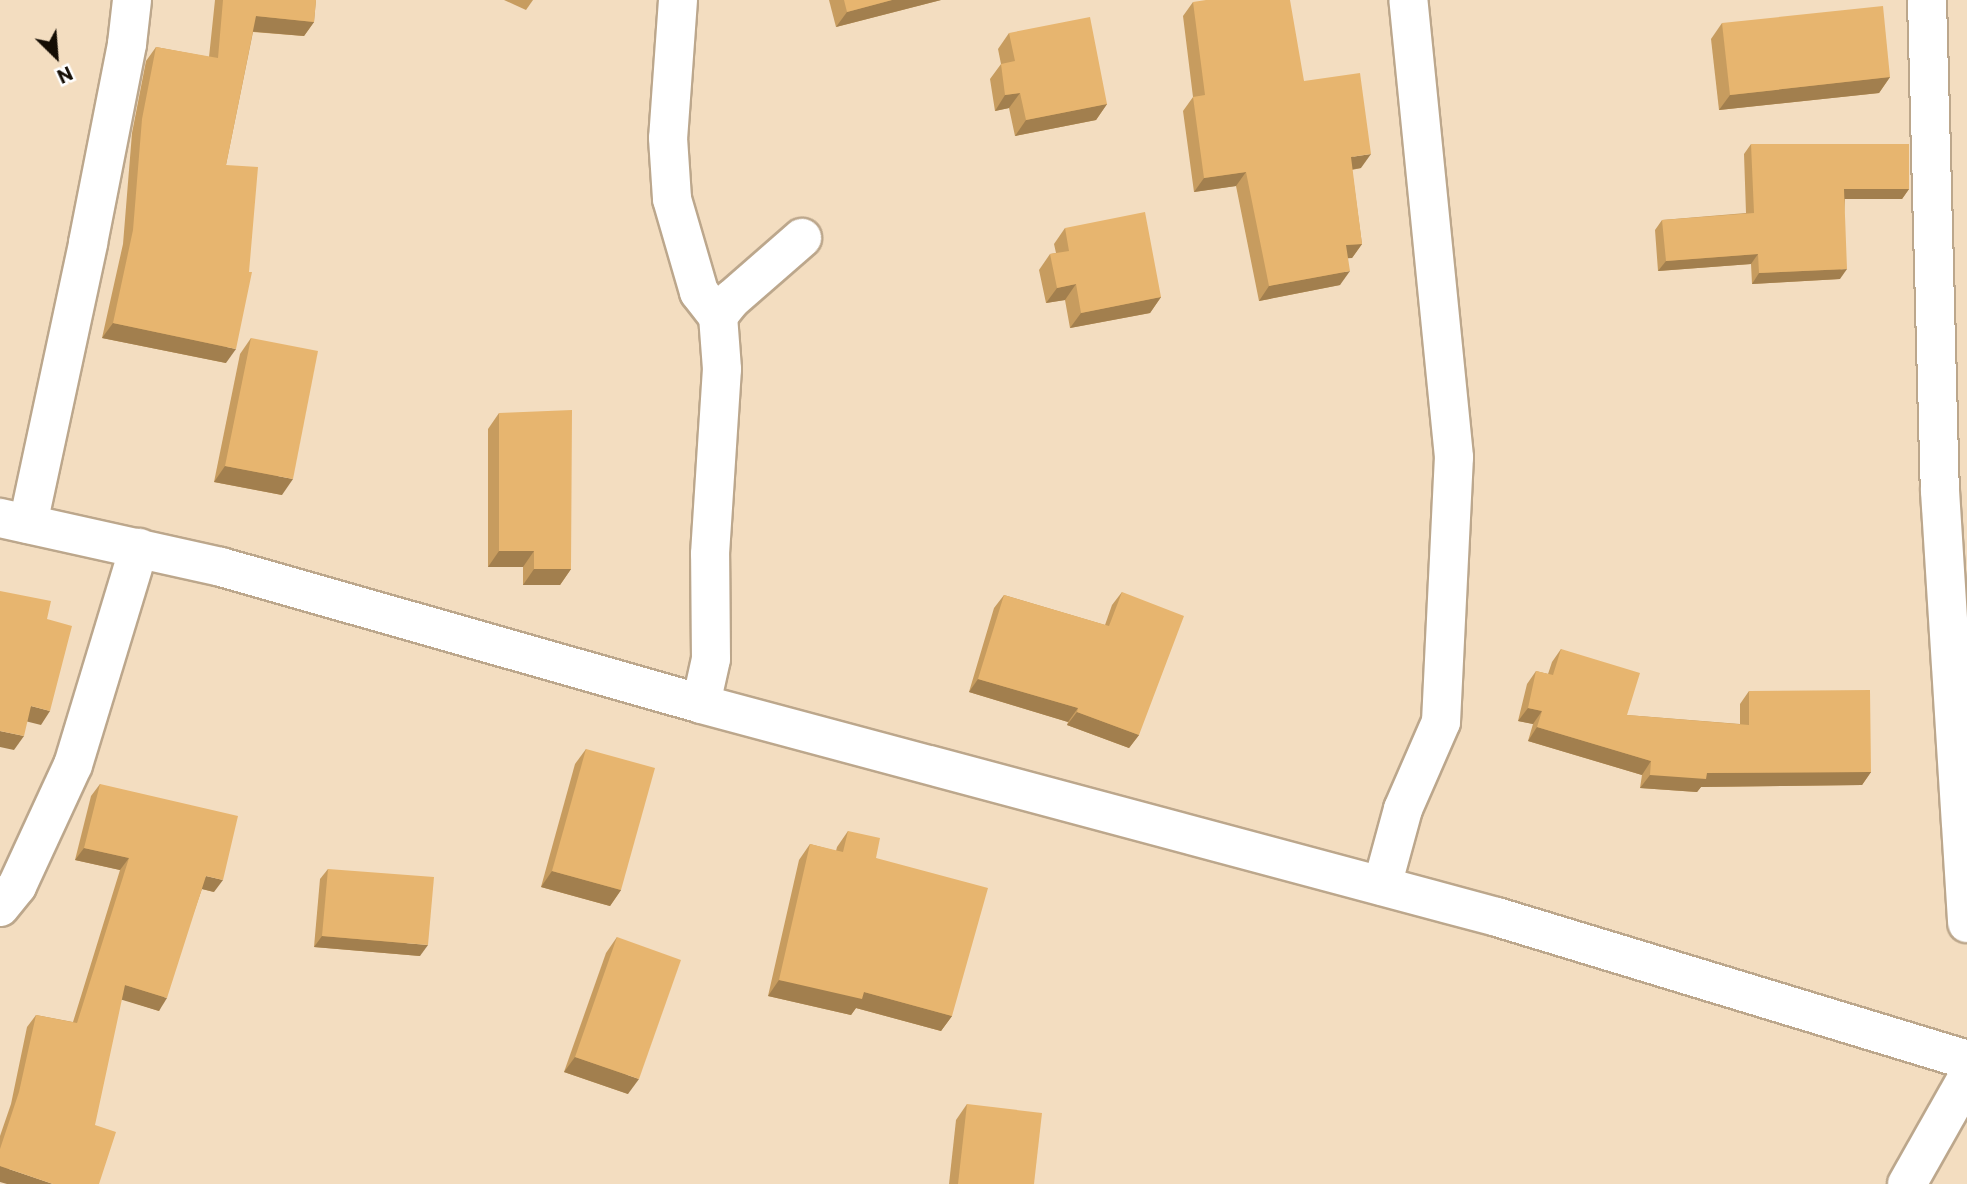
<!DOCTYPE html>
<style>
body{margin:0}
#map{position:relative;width:1967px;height:1184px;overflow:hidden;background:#f3ddc0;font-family:Commissioner,sans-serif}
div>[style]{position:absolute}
.roads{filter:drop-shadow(2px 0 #bca78c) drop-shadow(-2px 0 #bca78c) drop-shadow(0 2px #bca78c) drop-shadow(0 -2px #bca78c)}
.minor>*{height:38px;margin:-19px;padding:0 19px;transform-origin:19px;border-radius:19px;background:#fff}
.wall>*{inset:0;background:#c79c5f}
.shaded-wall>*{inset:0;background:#a27f4e}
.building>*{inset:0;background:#e7b56f}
span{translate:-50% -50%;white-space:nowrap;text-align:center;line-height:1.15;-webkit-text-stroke:5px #fff;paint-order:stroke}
.north{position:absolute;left:21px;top:21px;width:70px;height:70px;-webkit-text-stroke:5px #fff;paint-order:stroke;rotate:155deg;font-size:19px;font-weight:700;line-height:28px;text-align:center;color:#140d04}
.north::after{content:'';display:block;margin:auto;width:24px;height:32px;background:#140d04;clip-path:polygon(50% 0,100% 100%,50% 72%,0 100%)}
</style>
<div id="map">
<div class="roads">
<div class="minor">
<div style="left:678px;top:0;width:138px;rotate:94.1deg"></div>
<div style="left:668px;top:138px;width:61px;rotate:86.2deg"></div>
<div style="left:672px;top:199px;width:97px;rotate:73.8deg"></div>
<div style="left:699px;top:292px;width:31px;rotate:52deg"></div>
<div style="left:1927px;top:0;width:491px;rotate:88.5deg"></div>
<div style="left:1940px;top:491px;width:433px;rotate:86.4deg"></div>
<div style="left:0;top:518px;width:226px;rotate:12.5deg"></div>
<div style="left:221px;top:567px;width:499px;rotate:15.9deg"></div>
<div style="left:701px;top:704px;width:824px;rotate:14.98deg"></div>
<div style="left:1497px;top:917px;width:491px;rotate:16.9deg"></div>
<div style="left:28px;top:524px;width:287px;rotate:-77.9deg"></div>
<div style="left:88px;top:243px;width:203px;rotate:-78.9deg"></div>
<div style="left:127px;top:44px;width:44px;rotate:-83.5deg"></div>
<div style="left:701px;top:704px;width:46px;rotate:-77.5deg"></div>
<div style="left:711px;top:659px;width:105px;rotate:-90.5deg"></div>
<div style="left:710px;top:554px;width:185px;rotate:-86.3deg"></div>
<div style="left:722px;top:369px;width:53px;rotate:-94.3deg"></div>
<div style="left:718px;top:316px;width:22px;rotate:-51deg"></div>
<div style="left:732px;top:299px;width:93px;rotate:-41.1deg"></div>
<div style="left:1382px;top:886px;width:80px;rotate:-74.7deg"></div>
<div style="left:1403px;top:809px;width:95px;rotate:-66.4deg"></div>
<div style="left:1441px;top:722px;width:265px;rotate:-87.2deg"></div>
<div style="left:1454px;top:457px;width:459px;rotate:-95.7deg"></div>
<div style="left:0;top:907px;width:27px;rotate:-51deg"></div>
<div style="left:17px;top:886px;width:133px;rotate:-65.2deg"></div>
<div style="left:73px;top:765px;width:227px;rotate:-73.1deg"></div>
<div style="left:1907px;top:1184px;width:122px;rotate:-60.5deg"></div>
</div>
</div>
<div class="wall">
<div style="clip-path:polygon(215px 0,316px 0,314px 22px,304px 36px,253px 32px,226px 165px,226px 363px,102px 338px,123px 244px,132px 133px,146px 61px,156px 47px,209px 57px)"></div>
<div style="clip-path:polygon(504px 0,533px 0,526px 10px)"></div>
<div style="clip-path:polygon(829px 0,941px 0,836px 27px)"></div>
<div style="clip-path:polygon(1193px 2px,1304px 81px,1361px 168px,1352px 170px,1362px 244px,1352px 258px,1348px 258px,1340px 285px,1259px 301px,1236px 186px,1194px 192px,1183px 111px,1193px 97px,1183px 16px)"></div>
<div style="clip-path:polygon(1722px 23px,1890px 77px,1879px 93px,1719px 110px,1711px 39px)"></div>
<div style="clip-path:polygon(1009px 33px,1107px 104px,1096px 120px,1015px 136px,1009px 108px,995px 111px,990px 79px,1001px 64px,998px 49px)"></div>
<div style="clip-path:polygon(1751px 144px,1909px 189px,1902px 199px,1845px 199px,1840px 279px,1752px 284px,1751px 264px,1658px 271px,1655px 230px,1662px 220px,1746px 213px,1744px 154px)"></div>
<div style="clip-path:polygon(1065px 228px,1161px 297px,1150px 313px,1070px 328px,1065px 300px,1046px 303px,1039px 270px,1050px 254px,1056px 253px,1054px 244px)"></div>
<div style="clip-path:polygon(251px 338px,282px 495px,214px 482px,240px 354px)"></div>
<div style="clip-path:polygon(499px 413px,571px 569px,560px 585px,523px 585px,523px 567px,488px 567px,488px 429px)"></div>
<div style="clip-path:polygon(1122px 592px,1139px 735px,1129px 748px,1067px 725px,1068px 722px,969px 692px,994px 608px,1004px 595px,1105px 625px,1112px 605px)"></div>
<div style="clip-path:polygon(1561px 649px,1627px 715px,1740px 724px,1740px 704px,1749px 691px,1871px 772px,1862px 785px,1701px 787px,1697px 792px,1640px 788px,1642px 775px,1528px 741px,1533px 724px,1518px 721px,1527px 684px,1536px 671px,1548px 674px,1552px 662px)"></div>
<div style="clip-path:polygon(586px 749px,621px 890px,610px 906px,541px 887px,575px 764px)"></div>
<div style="clip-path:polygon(100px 784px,214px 892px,202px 889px,159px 1011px,122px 999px,0 1182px,0 1136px,11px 1104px,27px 1027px,36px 1015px,73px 1022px,120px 870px,75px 860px,91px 796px)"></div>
<div style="clip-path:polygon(848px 831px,876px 858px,952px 1016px,941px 1031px,856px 1008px,851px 1015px,768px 996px,799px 860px,810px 844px,836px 851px,837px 847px)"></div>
<div style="clip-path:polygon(328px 869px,420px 956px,314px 947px,320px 879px)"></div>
<div style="clip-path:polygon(617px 937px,628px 1094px,564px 1072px,606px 953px)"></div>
<div style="clip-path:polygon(967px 1104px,1034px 1184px,949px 1184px,956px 1120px)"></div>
</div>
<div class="shaded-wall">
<div style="clip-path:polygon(892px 0,941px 0,836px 27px,847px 12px)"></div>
<div style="clip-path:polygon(256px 16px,314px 22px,304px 36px,246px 31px)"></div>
<div style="clip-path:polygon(1890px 77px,1879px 93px,1719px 110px,1730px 95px)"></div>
<div style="clip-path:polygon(1020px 93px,1009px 108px,995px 111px,1005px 95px)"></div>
<div style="clip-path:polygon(1107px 104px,1096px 120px,1015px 136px,1026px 120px)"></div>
<div style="clip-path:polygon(1371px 154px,1361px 168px,1341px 171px,1351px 157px)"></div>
<div style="clip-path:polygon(1246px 172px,1236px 186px,1194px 192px,1204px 178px)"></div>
<div style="clip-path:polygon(1844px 189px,1909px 189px,1902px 199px,1837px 199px)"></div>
<div style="clip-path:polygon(1362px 244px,1352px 258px,1336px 259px,1346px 245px)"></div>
<div style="clip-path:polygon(1758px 254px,1751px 264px,1658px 271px,1666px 261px)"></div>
<div style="clip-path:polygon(1847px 269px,1840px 279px,1752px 284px,1759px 273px)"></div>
<div style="clip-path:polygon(1350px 271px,1340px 285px,1259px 301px,1269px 286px)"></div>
<div style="clip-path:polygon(1076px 284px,1065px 300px,1046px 303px,1057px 288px)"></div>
<div style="clip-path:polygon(1161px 297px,1150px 313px,1070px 328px,1081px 313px)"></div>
<div style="clip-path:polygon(113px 323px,236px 349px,226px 363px,102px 338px)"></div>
<div style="clip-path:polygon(225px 466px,293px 479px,282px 495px,214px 482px)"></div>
<div style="clip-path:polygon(499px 551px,534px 551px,523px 567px,488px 567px)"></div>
<div style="clip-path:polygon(534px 569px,571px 569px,560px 585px,523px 585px)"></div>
<div style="clip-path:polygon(978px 679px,1078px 708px,1068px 722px,969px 692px)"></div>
<div style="clip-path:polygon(31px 706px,50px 711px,41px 725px,21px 720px)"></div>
<div style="clip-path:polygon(1528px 708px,1542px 711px,1533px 724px,1518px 721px)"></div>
<div style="clip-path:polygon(1077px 712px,1139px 735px,1129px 748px,1067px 725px)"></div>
<div style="clip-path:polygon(1537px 727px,1651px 761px,1642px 775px,1528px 741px)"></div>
<div style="clip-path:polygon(0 731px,24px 736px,14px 750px,0 747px)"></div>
<div style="clip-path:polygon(1871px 772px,1862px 785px,1701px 787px,1697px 792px,1640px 788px,1650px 775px,1707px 773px)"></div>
<div style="clip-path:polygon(84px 848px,129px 858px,120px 870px,75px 860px)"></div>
<div style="clip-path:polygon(552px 871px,621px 890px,610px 906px,541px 887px)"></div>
<div style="clip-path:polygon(206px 876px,223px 880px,214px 892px,198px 888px)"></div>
<div style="clip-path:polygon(322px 936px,428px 945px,420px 956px,314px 947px)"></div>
<div style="clip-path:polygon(779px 980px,864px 992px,952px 1016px,941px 1031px,856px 1008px,851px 1015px,768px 996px)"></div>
<div style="clip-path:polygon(125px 985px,167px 998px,159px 1011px,116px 998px)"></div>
<div style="clip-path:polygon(575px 1057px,639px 1079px,628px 1094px,564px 1072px)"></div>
<div style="clip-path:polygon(0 1166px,53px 1184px,7px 1184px,0 1182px)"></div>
</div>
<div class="building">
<div style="clip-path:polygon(223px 0,316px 0,314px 22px,256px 16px,226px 165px,258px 167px,249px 272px,252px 272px,236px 349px,113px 323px,133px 230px,142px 119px,156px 47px,218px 58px)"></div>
<div style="clip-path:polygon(844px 0,892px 0,847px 12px)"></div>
<div style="clip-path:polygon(1206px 0,1290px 0,1304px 81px,1360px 73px,1371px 154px,1351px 157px,1362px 244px,1346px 245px,1350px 271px,1269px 286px,1246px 172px,1204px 178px,1193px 97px,1205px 95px,1193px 2px)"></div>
<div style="clip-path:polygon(1883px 6px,1890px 77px,1730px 95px,1722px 23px)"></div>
<div style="clip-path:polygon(1090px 17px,1107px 104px,1026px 120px,1020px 93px,1005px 95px,1001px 64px,1015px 61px,1009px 33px)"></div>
<div style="clip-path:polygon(1751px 144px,1909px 144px,1909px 189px,1844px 189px,1847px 269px,1759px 273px,1758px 254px,1666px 261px,1662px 220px,1754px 213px)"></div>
<div style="clip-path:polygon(1145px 212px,1161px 297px,1081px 313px,1076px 284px,1057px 288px,1050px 254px,1069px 251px,1065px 228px)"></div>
<div style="clip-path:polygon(251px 338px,318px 351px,293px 479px,225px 466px)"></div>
<div style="clip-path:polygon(572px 410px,571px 569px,534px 569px,534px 551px,499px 551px,499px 413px)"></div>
<div style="clip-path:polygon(0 591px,51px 601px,47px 619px,72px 626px,50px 711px,31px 706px,24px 736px,0 731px)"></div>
<div style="clip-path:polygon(1122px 592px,1184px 616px,1139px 735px,1077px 712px,1078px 708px,978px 679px,1004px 595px,1109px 626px)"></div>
<div style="clip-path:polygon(1561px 649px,1640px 673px,1627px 715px,1749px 725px,1749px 691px,1870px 690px,1871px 772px,1707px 773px,1706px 779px,1650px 775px,1651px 761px,1537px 727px,1542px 711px,1528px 708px,1536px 671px,1553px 675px)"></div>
<div style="clip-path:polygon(586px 749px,655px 768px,621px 890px,552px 871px)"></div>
<div style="clip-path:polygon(100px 784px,238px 816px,223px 880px,206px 876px,167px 998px,125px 985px,95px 1125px,116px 1132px,99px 1184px,53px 1184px,0 1166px,0 1149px,19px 1092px,36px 1015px,77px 1023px,129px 858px,84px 848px)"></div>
<div style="clip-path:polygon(848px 831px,880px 838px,876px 858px,988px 888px,952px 1016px,864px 992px,862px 999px,779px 980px,810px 844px,843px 852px)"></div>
<div style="clip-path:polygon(328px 869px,434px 877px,428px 945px,322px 936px)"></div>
<div style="clip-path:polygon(617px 937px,681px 960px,639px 1079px,575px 1057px)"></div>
<div style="clip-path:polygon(967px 1104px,1042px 1113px,1034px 1184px,958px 1184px)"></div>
</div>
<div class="north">N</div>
</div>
